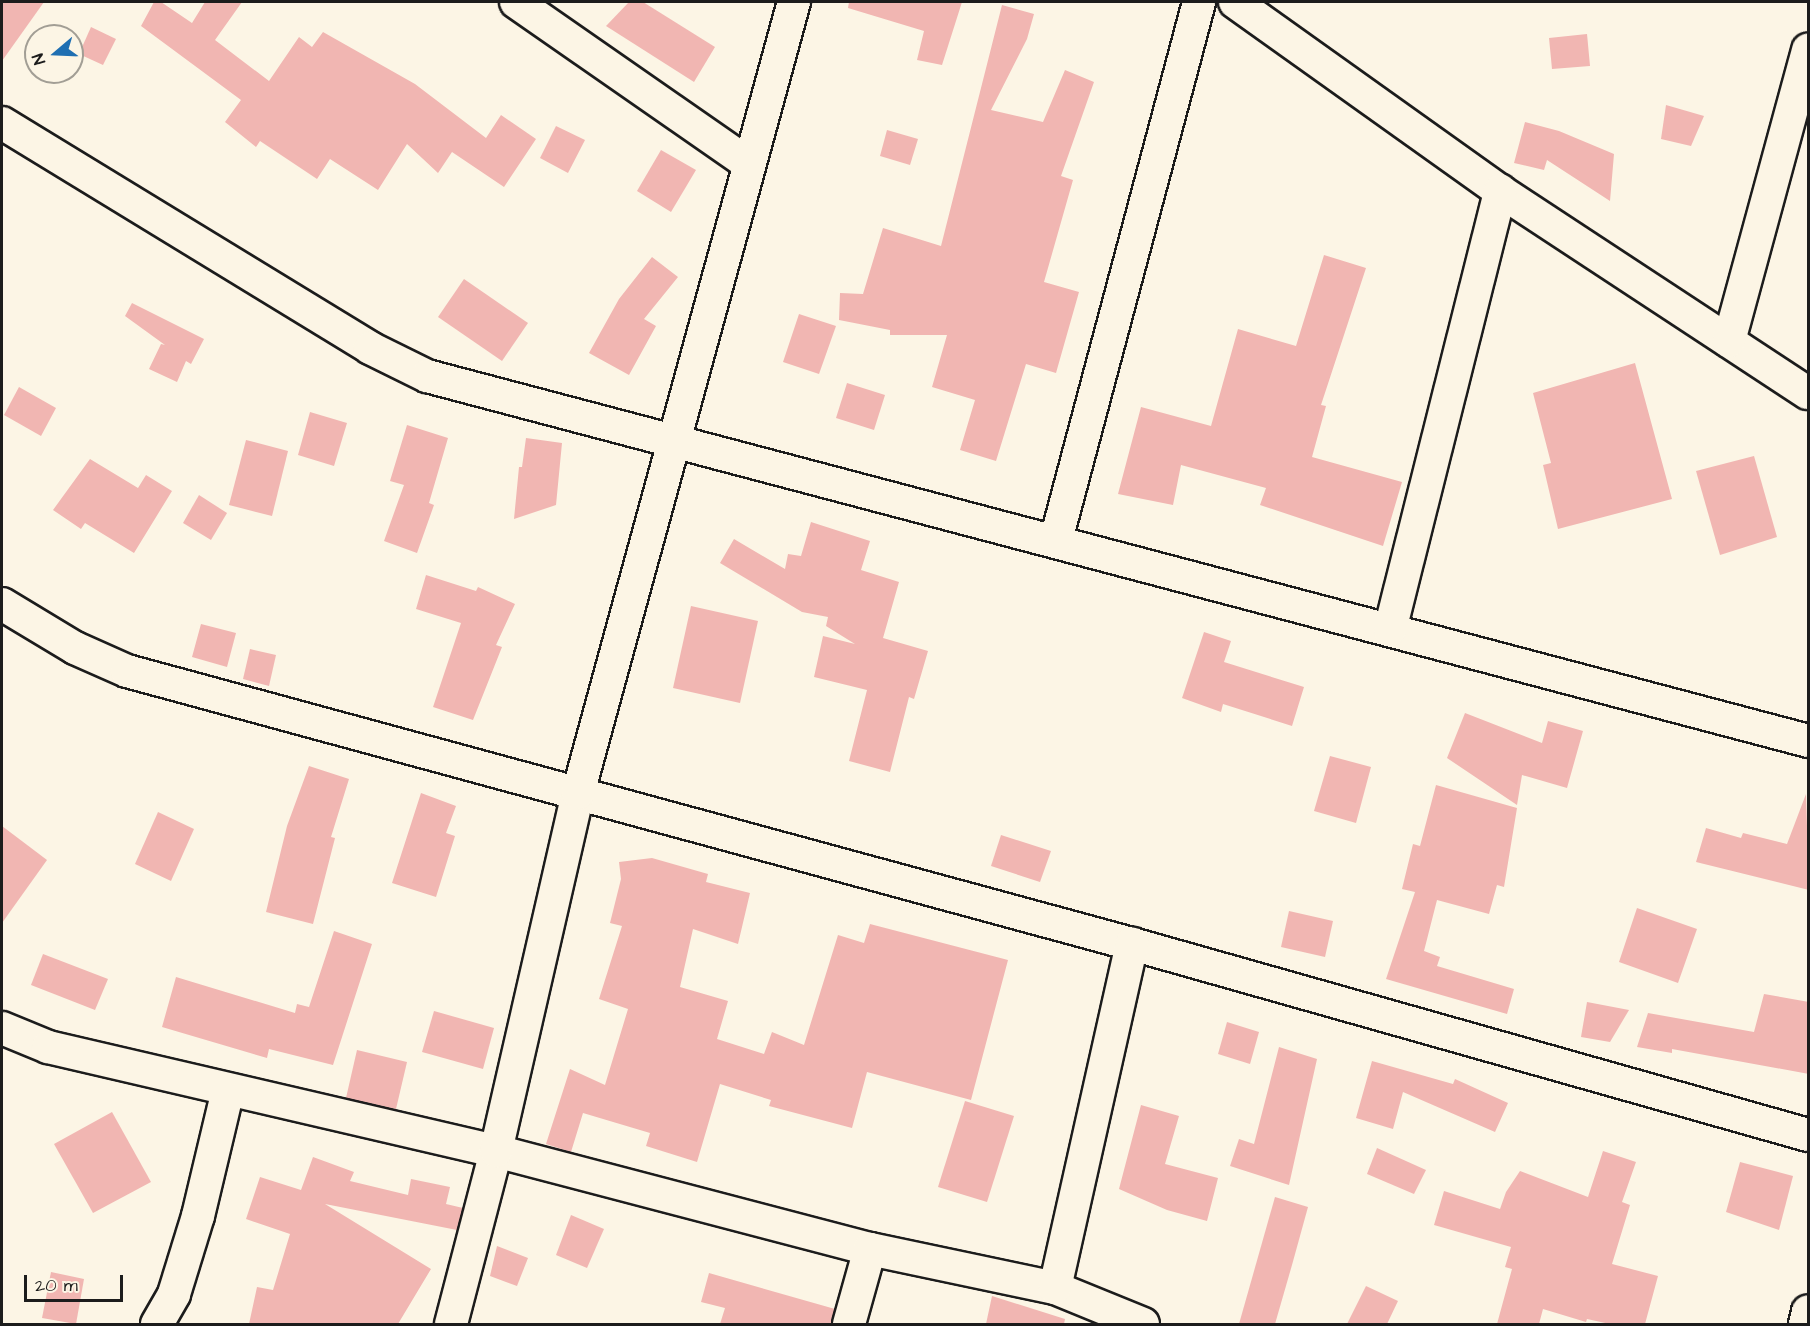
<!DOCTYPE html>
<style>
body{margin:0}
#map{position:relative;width:1810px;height:1326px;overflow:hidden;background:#fcf5e5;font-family:"Architects Daughter",sans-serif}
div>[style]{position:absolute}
.building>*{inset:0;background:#f1b6b2}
.roads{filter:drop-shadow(2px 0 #1c1c1c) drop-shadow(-2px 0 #1c1c1c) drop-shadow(0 2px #1c1c1c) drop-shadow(0 -2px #1c1c1c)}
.minor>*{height:32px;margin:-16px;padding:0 16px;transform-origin:16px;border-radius:16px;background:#fcf5e5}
.secondary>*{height:33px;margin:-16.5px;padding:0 16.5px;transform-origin:16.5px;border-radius:16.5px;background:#fcf5e5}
span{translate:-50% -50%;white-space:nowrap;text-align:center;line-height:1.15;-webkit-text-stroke:5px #fcf5e5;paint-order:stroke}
.frame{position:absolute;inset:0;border:3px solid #1c1c1c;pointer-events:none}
.north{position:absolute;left:24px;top:24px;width:60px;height:60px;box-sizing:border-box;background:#fcf5e5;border:2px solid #a29e95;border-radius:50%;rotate:251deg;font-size:16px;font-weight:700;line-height:24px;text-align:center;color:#1c1c1c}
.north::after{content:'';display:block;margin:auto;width:21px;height:27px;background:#1f6fb2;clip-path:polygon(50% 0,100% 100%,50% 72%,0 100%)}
.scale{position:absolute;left:24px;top:1275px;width:99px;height:27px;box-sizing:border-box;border:3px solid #1c1c1c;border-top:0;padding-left:8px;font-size:18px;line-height:21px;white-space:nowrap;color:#1c1c1c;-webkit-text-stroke:4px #fcf5e5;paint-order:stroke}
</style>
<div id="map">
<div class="building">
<div style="clip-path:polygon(2px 2px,44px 2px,2px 61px)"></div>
<div style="clip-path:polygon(154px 2px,161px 2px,192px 23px,205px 2px,242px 2px,215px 40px,269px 81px,299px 37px,312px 47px,323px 32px,415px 84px,486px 138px,501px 115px,536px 139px,504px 187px,452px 152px,438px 173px,407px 144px,378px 190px,330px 159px,317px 179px,260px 141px,256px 147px,225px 122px,241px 100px,141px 26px)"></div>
<div style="clip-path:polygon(629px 2px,643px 2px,715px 47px,694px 82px,606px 26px)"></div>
<div style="clip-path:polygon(849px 2px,962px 2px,942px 65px,917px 60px,924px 31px,848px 8px)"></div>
<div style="clip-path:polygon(1002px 5px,1034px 14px,1027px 39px,991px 110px,1043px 122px,1065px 70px,1094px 82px,1061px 176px,1073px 180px,1044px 282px,1079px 292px,1056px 373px,1026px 364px,996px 461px,960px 450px,975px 400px,932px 387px,947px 335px,890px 335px,890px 330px,839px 320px,840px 293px,863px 294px,883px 228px,941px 246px)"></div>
<div style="clip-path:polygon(91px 27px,116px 39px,103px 65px,79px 54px)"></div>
<div style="clip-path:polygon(1587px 34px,1590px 66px,1552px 69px,1549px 38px)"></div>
<div style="clip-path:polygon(1666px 105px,1704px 116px,1691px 146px,1661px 139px)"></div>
<div style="clip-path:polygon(1525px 122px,1559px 131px,1614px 154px,1610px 201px,1547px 160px,1544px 170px,1514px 163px)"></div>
<div style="clip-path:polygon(556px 126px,585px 140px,568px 173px,540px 158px)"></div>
<div style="clip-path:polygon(887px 130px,918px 139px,910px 165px,880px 156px)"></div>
<div style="clip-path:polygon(661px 150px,696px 170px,671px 212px,637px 191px)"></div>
<div style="clip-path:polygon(1324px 255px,1366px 268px,1321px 405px,1326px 406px,1312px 457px,1402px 482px,1383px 546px,1260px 505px,1266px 488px,1181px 465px,1173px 505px,1118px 494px,1141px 407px,1211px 426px,1238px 329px,1296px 346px)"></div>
<div style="clip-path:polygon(652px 257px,678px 277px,644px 319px,656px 326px,629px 375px,589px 353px,619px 299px)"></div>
<div style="clip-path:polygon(464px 279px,528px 323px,502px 361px,438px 317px)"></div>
<div style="clip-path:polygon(132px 303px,204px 339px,191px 364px,186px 361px,177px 382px,149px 369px,161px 344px,165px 345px,125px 316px)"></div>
<div style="clip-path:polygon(799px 314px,836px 326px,819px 374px,783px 362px)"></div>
<div style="clip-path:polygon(1635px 363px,1672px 499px,1558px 529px,1543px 465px,1551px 463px,1533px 393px)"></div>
<div style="clip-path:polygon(847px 383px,885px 395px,874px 430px,836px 418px)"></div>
<div style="clip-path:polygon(19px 387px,56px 408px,41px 436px,4px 415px)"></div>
<div style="clip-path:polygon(310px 412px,347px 423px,334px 466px,298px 455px)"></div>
<div style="clip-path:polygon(407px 425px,448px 438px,429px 503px,434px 505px,417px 553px,384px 541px,404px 485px,390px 481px)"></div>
<div style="clip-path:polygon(526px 438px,562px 443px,556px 505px,514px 519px,519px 467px,522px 467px)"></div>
<div style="clip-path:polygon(246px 440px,288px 451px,272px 516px,229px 505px)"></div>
<div style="clip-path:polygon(1754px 456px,1777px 537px,1720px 555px,1696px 471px)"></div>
<div style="clip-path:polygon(90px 459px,138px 488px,146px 475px,172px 491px,134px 553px,85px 523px,81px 529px,53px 510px)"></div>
<div style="clip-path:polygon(199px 495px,227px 513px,211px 540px,183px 523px)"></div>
<div style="clip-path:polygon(811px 522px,870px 541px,861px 570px,899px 582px,883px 638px,928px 651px,914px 699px,909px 697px,890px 772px,849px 761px,867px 690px,814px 677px,823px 636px,855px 644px,826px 626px,828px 617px,802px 612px,720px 563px,734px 539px,785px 569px,788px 554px,801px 556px)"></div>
<div style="clip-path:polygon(426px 575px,476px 591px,478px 587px,515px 604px,496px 645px,502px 647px,473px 720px,433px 707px,461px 623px,416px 609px)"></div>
<div style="clip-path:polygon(691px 606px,758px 621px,740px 703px,673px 688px)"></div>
<div style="clip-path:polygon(201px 624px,236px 633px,227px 667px,192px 657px)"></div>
<div style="clip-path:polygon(1204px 632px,1231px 641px,1224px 662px,1304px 687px,1292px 726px,1223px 704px,1221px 712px,1182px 698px)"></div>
<div style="clip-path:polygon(250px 649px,276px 655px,269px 686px,243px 679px)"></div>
<div style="clip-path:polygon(1465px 713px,1542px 743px,1548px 721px,1583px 731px,1567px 788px,1522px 775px,1517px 805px,1447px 758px)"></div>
<div style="clip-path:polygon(1330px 756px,1371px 767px,1356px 823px,1314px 811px)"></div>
<div style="clip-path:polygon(309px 766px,349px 779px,331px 837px,335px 838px,313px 924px,266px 912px,287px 826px)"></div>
<div style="clip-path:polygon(1436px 785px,1517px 808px,1504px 887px,1497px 885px,1489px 914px,1437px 900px,1424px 951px,1440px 957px,1437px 966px,1514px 989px,1507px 1014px,1386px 979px,1415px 892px,1402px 889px,1413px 844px,1420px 846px)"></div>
<div style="clip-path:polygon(421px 793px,456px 806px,446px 833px,455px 836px,436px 897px,392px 883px)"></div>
<div style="clip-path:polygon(1806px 794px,1809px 890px,1696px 862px,1706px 828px,1741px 838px,1743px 833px,1787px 844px)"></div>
<div style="clip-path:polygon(158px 812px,194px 829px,171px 881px,135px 864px)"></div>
<div style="clip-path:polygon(2px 826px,47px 860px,2px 923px)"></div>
<div style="clip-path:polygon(1001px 835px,1051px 851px,1040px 882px,991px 866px)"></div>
<div style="clip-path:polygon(652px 858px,708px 874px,706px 882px,750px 893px,738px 944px,693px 929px,680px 987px,728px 1001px,717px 1039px,764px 1054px,772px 1032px,804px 1045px,838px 935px,864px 943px,870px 924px,1008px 960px,971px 1100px,867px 1072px,852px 1128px,769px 1106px,771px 1100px,720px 1084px,697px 1162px,646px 1146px,650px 1133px,583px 1113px,571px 1152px,546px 1144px,570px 1069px,605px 1085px,628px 1009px,599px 999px,622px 926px,610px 923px,621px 879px,619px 862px)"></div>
<div style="clip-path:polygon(1637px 908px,1697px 929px,1678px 983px,1619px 962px)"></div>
<div style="clip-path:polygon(1289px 911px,1333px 921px,1325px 957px,1281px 947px)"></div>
<div style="clip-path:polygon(334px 931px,372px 944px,333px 1065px,269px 1049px,267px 1058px,162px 1027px,176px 977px,295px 1013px,297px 1004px,309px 1007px)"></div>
<div style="clip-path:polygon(43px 954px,108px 979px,95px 1010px,31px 985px)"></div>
<div style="clip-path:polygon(1764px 994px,1809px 1002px,1809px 1074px,1672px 1049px,1672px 1053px,1637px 1047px,1648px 1013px,1754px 1032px)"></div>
<div style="clip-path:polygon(1587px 1002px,1629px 1010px,1610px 1042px,1581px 1037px)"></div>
<div style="clip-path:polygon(434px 1011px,494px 1028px,483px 1069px,422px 1052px)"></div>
<div style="clip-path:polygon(1227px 1022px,1259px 1032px,1250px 1064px,1218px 1054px)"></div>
<div style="clip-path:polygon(1279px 1047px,1317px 1059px,1289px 1185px,1230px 1166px,1239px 1139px,1254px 1144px)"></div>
<div style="clip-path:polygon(357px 1050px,407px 1062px,396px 1109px,346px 1098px)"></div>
<div style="clip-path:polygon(1372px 1061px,1453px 1084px,1455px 1079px,1508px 1103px,1495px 1132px,1403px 1092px,1393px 1129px,1356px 1118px)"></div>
<div style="clip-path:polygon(965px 1101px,1014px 1116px,987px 1202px,938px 1187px)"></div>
<div style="clip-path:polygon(1141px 1105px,1179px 1116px,1165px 1164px,1218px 1178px,1207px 1221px,1167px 1210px,1119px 1189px)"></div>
<div style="clip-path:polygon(112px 1112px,151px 1182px,93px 1213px,54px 1144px)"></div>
<div style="clip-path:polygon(1377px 1148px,1426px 1170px,1414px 1194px,1367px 1174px)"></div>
<div style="clip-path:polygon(1603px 1151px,1636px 1162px,1622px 1202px,1630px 1205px,1612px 1264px,1658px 1276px,1645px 1324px,1610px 1324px,1587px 1319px,1586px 1322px,1543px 1309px,1539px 1324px,1497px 1324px,1512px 1269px,1505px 1267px,1511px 1247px,1434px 1225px,1444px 1191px,1500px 1209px,1506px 1192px,1520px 1171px,1588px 1197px)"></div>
<div style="clip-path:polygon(313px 1157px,354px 1172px,350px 1181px,408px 1195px,411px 1179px,450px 1187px,446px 1204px,463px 1208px,457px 1230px,325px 1204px,431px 1269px,398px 1324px,249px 1324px,257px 1287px,273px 1290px,290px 1234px,246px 1219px,260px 1177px,301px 1190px)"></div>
<div style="clip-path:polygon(1740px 1162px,1793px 1176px,1779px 1230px,1726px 1212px)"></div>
<div style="clip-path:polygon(1275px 1197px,1308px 1207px,1292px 1265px,1275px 1324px,1239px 1324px)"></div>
<div style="clip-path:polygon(571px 1215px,604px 1229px,587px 1268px,556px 1255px)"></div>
<div style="clip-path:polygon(497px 1246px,528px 1258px,517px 1286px,490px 1276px)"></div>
<div style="clip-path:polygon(51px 1272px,84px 1279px,76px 1324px,42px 1318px)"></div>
<div style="clip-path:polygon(709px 1273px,835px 1309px,832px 1324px,720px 1324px,725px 1308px,701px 1302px)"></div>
<div style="clip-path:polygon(1366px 1286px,1398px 1301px,1387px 1324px,1347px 1324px)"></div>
<div style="clip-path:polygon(992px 1296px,1065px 1319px,1064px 1324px,986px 1324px)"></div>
</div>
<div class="roads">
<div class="minor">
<div style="left:516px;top:2px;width:282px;rotate:34.8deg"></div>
<div style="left:1235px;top:2px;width:325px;rotate:35.5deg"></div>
<div style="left:1500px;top:191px;width:368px;rotate:33.3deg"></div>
<div style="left:2px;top:123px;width:431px;rotate:31.4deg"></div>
<div style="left:370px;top:348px;width:64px;rotate:26.2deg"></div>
<div style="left:427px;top:376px;width:1428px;rotate:14.8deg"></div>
<div style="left:1729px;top:341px;width:302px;rotate:-74.8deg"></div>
<div style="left:1056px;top:540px;width:557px;rotate:-75.11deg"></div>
<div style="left:2px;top:604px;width:85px;rotate:31.1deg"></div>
<div style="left:75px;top:648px;width:57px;rotate:23.9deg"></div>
<div style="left:127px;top:671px;width:1041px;rotate:15.2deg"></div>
<div style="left:1132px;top:944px;width:702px;rotate:15.78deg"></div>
<div style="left:1390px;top:630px;width:453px;rotate:-75.9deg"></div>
<div style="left:2px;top:1028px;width:50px;rotate:22.4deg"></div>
<div style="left:48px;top:1047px;width:460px;rotate:13.1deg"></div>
<div style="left:496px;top:1151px;width:387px;rotate:14.7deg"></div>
<div style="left:870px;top:1249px;width:189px;rotate:11.9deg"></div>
<div style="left:1055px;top:1288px;width:95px;rotate:22.2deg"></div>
<div style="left:1055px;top:1288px;width:353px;rotate:-77.4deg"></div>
<div style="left:157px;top:1324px;width:34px;rotate:-60deg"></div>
<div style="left:174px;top:1294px;width:82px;rotate:-72.9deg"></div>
<div style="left:198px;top:1216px;width:130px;rotate:-76.6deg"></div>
<div style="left:451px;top:1324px;width:179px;rotate:-75.4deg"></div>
<div style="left:496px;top:1151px;width:367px;rotate:-77.1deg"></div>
<div style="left:578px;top:793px;width:820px;rotate:-74.73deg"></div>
<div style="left:849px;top:1324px;width:78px;rotate:-74.4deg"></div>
</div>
<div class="secondary">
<div style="left:1805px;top:1324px;width:13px;rotate:-77deg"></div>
</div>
</div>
<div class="frame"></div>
<div class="north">N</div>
<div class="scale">20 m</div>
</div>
